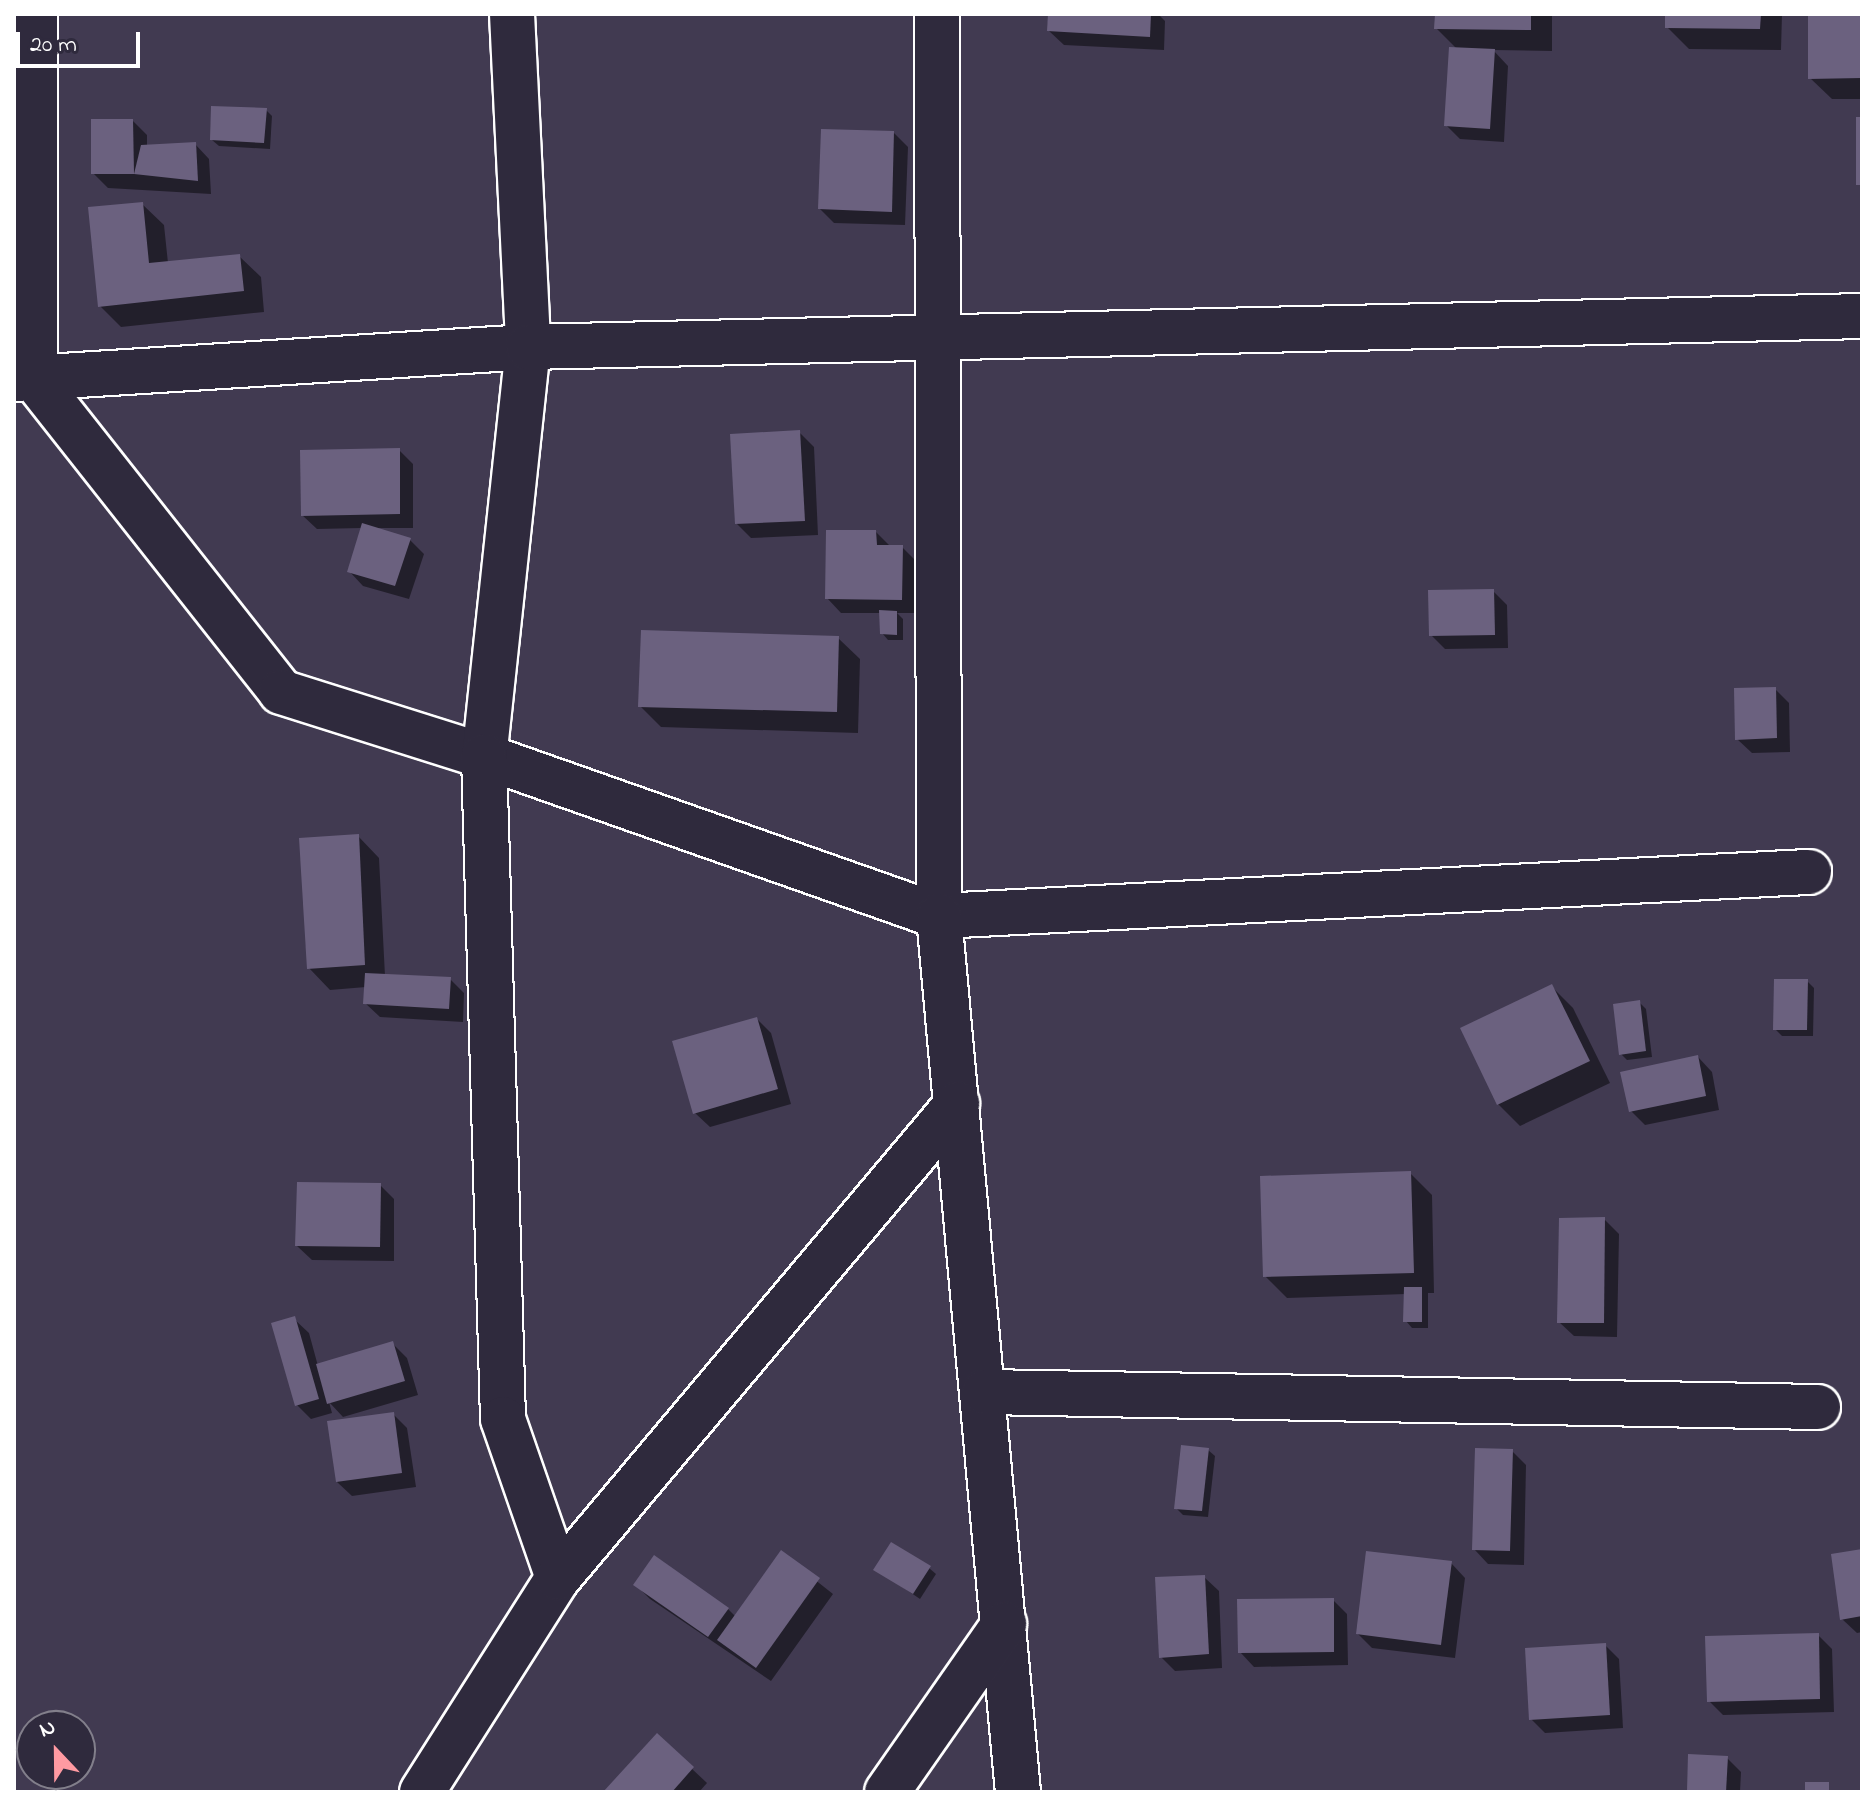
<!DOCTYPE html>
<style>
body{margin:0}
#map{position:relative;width:1876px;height:1806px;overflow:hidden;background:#413a51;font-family:"Indie Flower",sans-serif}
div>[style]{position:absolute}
.shadow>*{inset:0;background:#0007}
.building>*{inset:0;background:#6b617f}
.roads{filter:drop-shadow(2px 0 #fff) drop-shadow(-2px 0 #fff) drop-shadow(0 2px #fff) drop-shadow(0 -2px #fff)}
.street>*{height:44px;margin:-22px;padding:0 22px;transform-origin:22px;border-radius:22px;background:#2f2a3d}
span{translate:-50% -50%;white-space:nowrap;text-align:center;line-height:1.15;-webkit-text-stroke:6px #2f2a3d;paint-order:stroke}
.frame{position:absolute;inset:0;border:16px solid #fff;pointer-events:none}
.north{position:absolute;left:16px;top:1710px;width:80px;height:80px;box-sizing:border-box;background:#2f2a3d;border:2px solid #827f8b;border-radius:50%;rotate:338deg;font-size:22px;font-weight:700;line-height:32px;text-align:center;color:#fff}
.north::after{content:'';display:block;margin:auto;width:28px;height:36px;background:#ff9aa2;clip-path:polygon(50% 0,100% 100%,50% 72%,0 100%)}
.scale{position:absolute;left:16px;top:32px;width:124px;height:36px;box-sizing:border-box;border:4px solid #fff;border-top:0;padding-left:10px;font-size:24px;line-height:28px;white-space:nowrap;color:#fff;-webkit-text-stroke:6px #2f2a3d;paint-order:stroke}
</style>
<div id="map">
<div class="shadow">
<div style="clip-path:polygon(1050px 14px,1158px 14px,1165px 21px,1164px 50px,1064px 45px,1049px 31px)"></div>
<div style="clip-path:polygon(1437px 14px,1552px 14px,1552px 51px,1493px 50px,1508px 66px,1504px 142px,1460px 139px,1446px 125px,1458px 50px,1436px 28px)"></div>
<div style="clip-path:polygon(1667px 14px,1782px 14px,1781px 50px,1689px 49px,1667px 27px)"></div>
<div style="clip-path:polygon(1810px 14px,1862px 14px,1862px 99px,1832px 99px,1810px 78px)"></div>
<div style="clip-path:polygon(266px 110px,272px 116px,270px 149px,219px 146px,212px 140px)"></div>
<div style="clip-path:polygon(133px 121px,147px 135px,147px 146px,195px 144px,209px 159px,211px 194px,108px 188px,93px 173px)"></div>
<div style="clip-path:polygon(894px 133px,908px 147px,905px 225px,834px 223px,820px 209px)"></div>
<div style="clip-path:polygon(142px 204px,164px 225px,168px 263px,239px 256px,261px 277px,264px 312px,121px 327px,100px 306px)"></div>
<div style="clip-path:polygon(799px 432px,814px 447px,818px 535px,751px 538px,736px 523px)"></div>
<div style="clip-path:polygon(399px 450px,413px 464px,413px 528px,376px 528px,410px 540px,424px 554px,409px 599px,363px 586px,349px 571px,362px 528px,317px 529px,302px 515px)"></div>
<div style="clip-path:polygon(876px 532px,891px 547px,902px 547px,917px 562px,916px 613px,897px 613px,903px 619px,903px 640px,888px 640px,882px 633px,882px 613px,841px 613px,827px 598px)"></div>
<div style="clip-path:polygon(1493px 591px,1507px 605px,1508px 648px,1445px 649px,1431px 635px)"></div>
<div style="clip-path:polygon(838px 638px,860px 659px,858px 733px,661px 727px,640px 706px)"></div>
<div style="clip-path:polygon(1775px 689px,1789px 703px,1790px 752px,1752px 753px,1737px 739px)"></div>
<div style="clip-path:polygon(358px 836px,379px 858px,385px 976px,450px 979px,464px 993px,463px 1022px,380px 1017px,365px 1003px,366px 987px,330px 990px,309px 968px)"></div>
<div style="clip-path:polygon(1807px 981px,1814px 988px,1813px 1036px,1782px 1036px,1775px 1029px)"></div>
<div style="clip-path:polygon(1551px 986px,1573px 1008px,1610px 1083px,1520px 1126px,1498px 1104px)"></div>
<div style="clip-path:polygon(1639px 1002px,1646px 1009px,1652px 1057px,1627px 1060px,1621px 1054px)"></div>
<div style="clip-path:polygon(757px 1019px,771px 1033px,791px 1104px,710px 1127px,695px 1113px)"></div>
<div style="clip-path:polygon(1698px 1057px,1712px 1072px,1719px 1110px,1645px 1125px,1631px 1111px)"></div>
<div style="clip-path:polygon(1410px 1173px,1432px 1195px,1434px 1293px,1428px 1293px,1428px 1328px,1412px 1328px,1406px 1321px,1406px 1294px,1287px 1298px,1265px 1276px)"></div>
<div style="clip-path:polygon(380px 1185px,394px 1199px,394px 1261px,312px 1260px,297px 1246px)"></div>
<div style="clip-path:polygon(1604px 1219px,1619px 1234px,1617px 1337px,1574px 1336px,1559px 1322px)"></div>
<div style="clip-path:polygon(294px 1319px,309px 1333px,318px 1366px,393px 1344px,407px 1358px,418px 1395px,343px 1417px,329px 1402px,332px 1413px,311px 1419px,297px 1405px)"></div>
<div style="clip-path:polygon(393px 1414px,407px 1428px,416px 1487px,352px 1496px,337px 1482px)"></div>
<div style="clip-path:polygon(1208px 1450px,1215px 1456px,1208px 1517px,1183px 1515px,1176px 1508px)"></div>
<div style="clip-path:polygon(1512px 1451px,1526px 1465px,1524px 1565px,1488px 1564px,1474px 1549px)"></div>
<div style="clip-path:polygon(1862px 1551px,1862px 1632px,1857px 1633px,1842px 1619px)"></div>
<div style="clip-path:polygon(781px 1553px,833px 1594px,771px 1681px,650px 1599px,636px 1585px,728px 1609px,736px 1617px)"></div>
<div style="clip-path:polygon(1451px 1563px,1465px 1578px,1455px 1658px,1372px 1648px,1358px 1634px)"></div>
<div style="clip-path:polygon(929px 1568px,936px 1574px,920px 1599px,876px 1569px)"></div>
<div style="clip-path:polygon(1204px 1577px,1219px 1591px,1222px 1668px,1175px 1671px,1161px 1657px)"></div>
<div style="clip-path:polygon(1333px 1600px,1347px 1614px,1348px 1665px,1254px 1667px,1240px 1652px)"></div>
<div style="clip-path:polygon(1818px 1635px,1832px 1649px,1834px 1712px,1723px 1715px,1709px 1701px)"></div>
<div style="clip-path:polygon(1605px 1645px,1619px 1659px,1623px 1728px,1545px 1733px,1531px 1719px)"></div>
<div style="clip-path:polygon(657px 1736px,707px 1783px,699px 1792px,606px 1792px)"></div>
<div style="clip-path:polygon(1727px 1758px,1741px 1772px,1740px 1792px,1689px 1792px)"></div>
</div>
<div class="building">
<div style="clip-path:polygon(1048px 14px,1151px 14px,1150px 37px,1047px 31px)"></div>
<div style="clip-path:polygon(1435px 14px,1531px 14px,1531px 30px,1434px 29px)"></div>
<div style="clip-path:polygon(1665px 14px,1761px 14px,1760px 29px,1665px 28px)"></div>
<div style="clip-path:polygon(1808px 14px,1862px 14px,1862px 78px,1808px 79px)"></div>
<div style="clip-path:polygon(1449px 47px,1495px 49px,1490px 129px,1444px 126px)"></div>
<div style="clip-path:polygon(211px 106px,267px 108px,264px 143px,210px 140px)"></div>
<div style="clip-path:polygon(1856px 117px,1862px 117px,1862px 185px,1856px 185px)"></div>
<div style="clip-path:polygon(91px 119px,133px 119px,134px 174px,91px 174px)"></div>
<div style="clip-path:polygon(821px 129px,894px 131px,892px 212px,818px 209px)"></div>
<div style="clip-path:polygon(196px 142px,198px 181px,134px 174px,141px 145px)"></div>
<div style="clip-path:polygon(143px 202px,149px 263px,240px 254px,244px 291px,98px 307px,88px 207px)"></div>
<div style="clip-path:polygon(800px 430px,805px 521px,735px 524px,730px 434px)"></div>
<div style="clip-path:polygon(400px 448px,400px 514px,301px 516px,300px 450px)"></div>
<div style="clip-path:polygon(362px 523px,411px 538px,395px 586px,347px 572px)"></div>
<div style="clip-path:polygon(826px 530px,876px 530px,877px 545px,903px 545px,902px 600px,825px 599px)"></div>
<div style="clip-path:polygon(1494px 589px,1495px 635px,1429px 636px,1428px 590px)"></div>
<div style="clip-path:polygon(879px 610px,897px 611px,897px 635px,880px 634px)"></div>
<div style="clip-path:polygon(641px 630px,839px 636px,837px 712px,638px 707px)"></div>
<div style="clip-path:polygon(1776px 687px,1777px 738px,1735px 740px,1734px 688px)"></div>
<div style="clip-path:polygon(359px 834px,365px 965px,307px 969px,299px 838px)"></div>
<div style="clip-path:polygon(365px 973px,451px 977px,449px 1009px,363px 1004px)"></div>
<div style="clip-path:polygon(1774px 979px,1808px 979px,1807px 1030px,1773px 1030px)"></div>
<div style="clip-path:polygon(1552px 984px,1590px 1061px,1497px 1105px,1460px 1028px)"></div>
<div style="clip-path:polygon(1640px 1000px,1646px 1051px,1619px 1055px,1613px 1004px)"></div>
<div style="clip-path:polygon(757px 1017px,778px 1089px,693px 1114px,672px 1041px)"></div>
<div style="clip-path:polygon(1698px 1055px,1706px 1096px,1629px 1112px,1620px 1072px)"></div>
<div style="clip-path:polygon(1411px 1171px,1414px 1273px,1263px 1277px,1260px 1176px)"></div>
<div style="clip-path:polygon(297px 1182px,381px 1183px,380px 1247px,295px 1246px)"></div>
<div style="clip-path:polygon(1605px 1217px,1604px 1323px,1557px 1323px,1559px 1218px)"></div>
<div style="clip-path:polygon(1404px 1287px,1422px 1287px,1422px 1322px,1403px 1322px)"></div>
<div style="clip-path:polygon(295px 1316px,319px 1399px,295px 1406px,271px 1323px)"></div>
<div style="clip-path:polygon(393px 1341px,405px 1381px,327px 1404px,316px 1364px)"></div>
<div style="clip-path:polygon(394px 1412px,402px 1473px,336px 1482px,327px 1421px)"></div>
<div style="clip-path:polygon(1181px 1445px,1209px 1448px,1202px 1511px,1174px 1509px)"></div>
<div style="clip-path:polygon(1475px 1448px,1513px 1449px,1510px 1551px,1472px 1550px)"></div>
<div style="clip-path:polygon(891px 1542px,931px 1566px,913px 1594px,873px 1570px)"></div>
<div style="clip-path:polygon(1862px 1549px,1862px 1616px,1840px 1620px,1831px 1554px)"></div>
<div style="clip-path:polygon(781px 1550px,820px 1578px,756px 1668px,717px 1640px)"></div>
<div style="clip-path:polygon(1366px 1551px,1452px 1561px,1441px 1645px,1356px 1634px)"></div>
<div style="clip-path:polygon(654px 1555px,729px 1608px,708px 1637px,633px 1585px)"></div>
<div style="clip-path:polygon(1205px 1575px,1209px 1654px,1159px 1658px,1155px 1577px)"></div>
<div style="clip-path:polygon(1334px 1598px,1334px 1652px,1238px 1653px,1237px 1599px)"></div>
<div style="clip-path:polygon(1819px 1633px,1820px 1699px,1707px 1702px,1705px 1636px)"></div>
<div style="clip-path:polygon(1606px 1643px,1610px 1715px,1529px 1720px,1525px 1648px)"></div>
<div style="clip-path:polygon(657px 1733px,694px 1767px,672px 1792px,603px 1792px)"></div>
<div style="clip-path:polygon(1688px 1754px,1728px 1756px,1726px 1792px,1687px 1792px)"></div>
<div style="clip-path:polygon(1805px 1782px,1829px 1782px,1829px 1792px,1805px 1792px)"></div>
</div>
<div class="roads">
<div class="street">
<div style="left:35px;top:14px;width:366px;rotate:90deg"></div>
<div style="left:35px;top:380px;width:397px;rotate:51.7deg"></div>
<div style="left:281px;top:692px;width:213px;rotate:17.5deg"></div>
<div style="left:484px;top:756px;width:482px;rotate:19.4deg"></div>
<div style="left:939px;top:916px;width:871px;rotate:-2.9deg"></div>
<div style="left:512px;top:14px;width:333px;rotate:87.2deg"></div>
<div style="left:528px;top:347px;width:411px;rotate:96.1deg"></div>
<div style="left:484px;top:756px;width:663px;rotate:88.36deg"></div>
<div style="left:503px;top:1419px;width:168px;rotate:70.9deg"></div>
<div style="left:937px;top:14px;width:902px;rotate:89.87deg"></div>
<div style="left:939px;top:916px;width:880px;rotate:84.85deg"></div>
<div style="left:14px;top:379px;width:515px;rotate:-3.56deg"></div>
<div style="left:528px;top:347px;width:1334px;rotate:-1.33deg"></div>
<div style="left:984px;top:1392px;width:834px;rotate:1.03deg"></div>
<div style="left:422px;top:1792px;width:254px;rotate:-57.6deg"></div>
<div style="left:558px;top:1578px;width:620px;rotate:-49.91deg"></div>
<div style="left:887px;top:1792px;width:205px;rotate:-55.1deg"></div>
</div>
</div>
<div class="frame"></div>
<div class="north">N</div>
<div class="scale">20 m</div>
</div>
